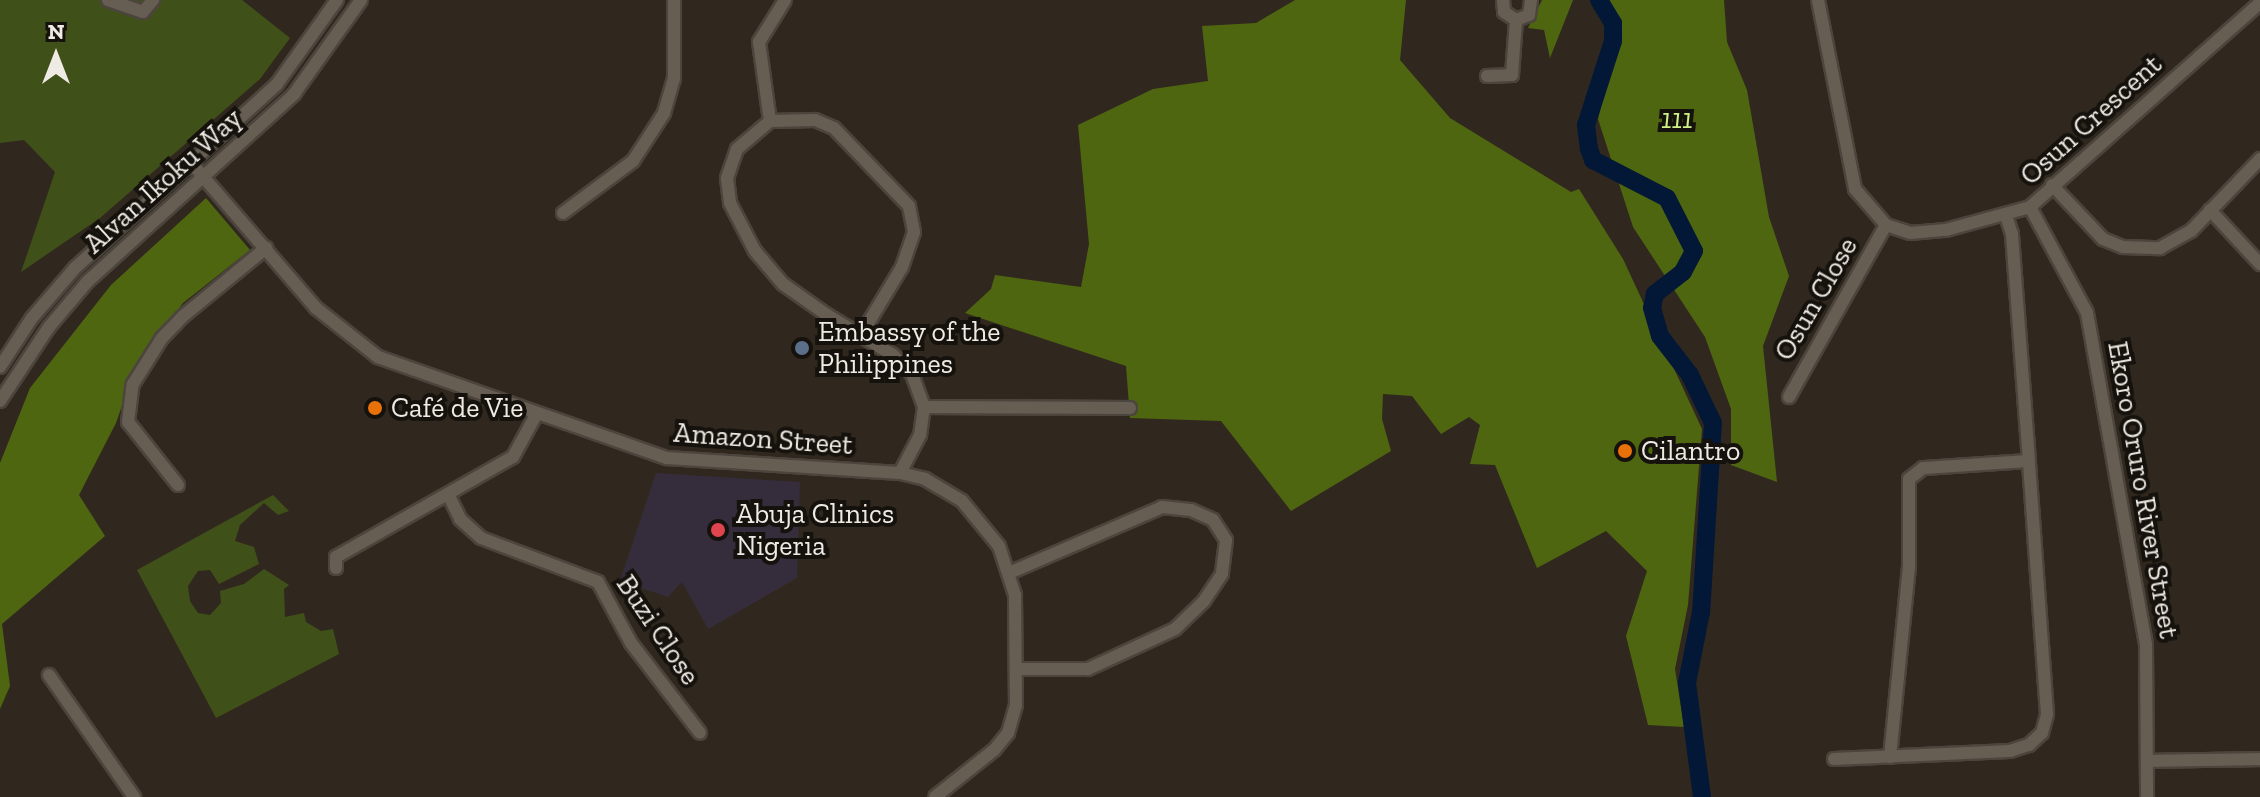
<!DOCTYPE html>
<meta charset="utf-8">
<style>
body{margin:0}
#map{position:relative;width:2260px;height:797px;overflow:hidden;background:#30281e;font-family:"Zilla Slab",serif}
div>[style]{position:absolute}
.medical>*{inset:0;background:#362d3c}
.green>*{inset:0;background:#405019}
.forest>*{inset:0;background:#4f6610}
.river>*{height:18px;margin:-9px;padding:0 9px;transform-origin:9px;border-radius:9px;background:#021836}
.roads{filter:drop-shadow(2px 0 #4c453d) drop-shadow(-2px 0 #4c453d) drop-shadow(0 2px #4c453d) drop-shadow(0 -2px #4c453d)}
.minor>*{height:12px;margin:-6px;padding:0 6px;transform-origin:6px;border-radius:6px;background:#675e53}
.dots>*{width:22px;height:22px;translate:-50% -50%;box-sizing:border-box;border:4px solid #15120d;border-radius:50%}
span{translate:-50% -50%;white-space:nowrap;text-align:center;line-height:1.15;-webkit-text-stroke:8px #15120d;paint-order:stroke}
.park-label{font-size:28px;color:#cef286;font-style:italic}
.street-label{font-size:28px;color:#f0eae4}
.poi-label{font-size:28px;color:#f0eae4}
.left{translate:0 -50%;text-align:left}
.north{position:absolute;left:16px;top:16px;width:80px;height:80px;-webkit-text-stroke:6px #15120d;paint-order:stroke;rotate:0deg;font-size:22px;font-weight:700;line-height:32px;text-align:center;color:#f0eae4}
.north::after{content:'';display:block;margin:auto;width:28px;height:36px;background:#f0eae4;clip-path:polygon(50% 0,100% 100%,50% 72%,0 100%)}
</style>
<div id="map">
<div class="medical">
<div style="clip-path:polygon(656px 473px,800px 482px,797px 578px,708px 629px,682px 582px,668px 597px,620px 581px)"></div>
</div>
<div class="green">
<div style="clip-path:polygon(0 0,242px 0,290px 38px,260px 79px,100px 218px,21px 272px,55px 172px,24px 140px,0 143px)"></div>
<div style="clip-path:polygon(273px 495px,289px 511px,278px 515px,264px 503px,240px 525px,235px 541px,254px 547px,259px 564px,219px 584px,210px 570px,198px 571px,188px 586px,190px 601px,198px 613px,210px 615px,221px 603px,220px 591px,244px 584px,264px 569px,289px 585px,284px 589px,285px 617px,304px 613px,306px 622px,321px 631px,333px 629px,339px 654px,216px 718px,137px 570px)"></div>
</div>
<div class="forest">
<div style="clip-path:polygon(1295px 0,1406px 0,1400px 60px,1450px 118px,1571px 192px,1579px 189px,1623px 259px,1702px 429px,1688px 605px,1675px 669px,1684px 727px,1648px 725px,1626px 636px,1647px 571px,1606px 531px,1537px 568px,1495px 465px,1470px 464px,1480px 425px,1469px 417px,1441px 434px,1412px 396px,1383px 394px,1382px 419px,1391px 451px,1291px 511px,1221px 421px,1130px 418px,1126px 366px,965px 313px,991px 289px,995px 275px,1081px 287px,1089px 244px,1078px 125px,1153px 89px,1208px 81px,1202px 26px,1256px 23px)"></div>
<div style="clip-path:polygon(1542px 0,1573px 0,1550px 58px,1544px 30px,1528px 28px)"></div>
<div style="clip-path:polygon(1609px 0,1724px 0,1727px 42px,1747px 90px,1769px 217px,1789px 276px,1763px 346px,1777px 482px,1731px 465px,1731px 409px,1705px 337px,1633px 227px,1598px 119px,1621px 23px)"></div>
<div style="clip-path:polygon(206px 198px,250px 250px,183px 303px,135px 368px,116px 423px,79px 495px,105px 536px,2px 624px,10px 686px,0 709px,0 463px,30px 388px,111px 285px)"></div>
</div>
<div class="river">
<div style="left:1599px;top:0;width:27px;rotate:59deg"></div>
<div style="left:1613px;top:23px;width:18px;rotate:90deg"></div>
<div style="left:1613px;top:41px;width:88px;rotate:107.8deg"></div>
<div style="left:1586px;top:125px;width:24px;rotate:83deg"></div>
<div style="left:1589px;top:149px;width:12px;rotate:70deg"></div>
<div style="left:1593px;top:160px;width:83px;rotate:27.2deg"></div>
<div style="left:1667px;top:198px;width:59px;rotate:63deg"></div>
<div style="left:1694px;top:251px;width:24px;rotate:118deg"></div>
<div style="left:1683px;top:272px;width:36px;rotate:142deg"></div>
<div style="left:1655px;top:294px;width:14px;rotate:102deg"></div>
<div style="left:1652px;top:308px;width:29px;rotate:74deg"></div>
<div style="left:1660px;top:336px;width:49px;rotate:52.4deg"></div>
<div style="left:1690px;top:375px;width:53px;rotate:64.4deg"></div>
<div style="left:1713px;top:423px;width:189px;rotate:93.6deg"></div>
<div style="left:1701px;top:612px;width:72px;rotate:101.2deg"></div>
<div style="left:1687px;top:683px;width:115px;rotate:82.5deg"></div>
</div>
<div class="roads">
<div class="minor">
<div style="left:108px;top:0;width:37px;rotate:19deg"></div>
<div style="left:143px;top:12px;width:16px;rotate:-50deg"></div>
<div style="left:1503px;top:0;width:12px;rotate:85deg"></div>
<div style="left:1504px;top:12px;width:14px;rotate:34deg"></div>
<div style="left:1516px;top:20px;width:14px;rotate:-21deg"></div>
<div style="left:1529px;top:15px;width:15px;rotate:-82deg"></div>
<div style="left:1818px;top:0;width:193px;rotate:78.9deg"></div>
<div style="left:1855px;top:189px;width:48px;rotate:49.3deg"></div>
<div style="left:1886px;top:225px;width:25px;rotate:18deg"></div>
<div style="left:1910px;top:233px;width:36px;rotate:-5deg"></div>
<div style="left:1946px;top:230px;width:87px;rotate:-15.3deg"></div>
<div style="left:2030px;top:207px;width:307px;rotate:-41.6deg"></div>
<div style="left:1487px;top:76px;width:25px;rotate:-2deg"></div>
<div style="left:1512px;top:75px;width:55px;rotate:-85.8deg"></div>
<div style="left:770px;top:121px;width:80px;rotate:-97.9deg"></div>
<div style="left:759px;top:42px;width:49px;rotate:-58.2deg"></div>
<div style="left:193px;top:165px;width:189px;rotate:49.3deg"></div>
<div style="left:316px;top:308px;width:79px;rotate:38.3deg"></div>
<div style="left:378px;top:357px;width:306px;rotate:19.3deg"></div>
<div style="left:667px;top:458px;width:233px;rotate:3.7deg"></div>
<div style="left:900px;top:473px;width:26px;rotate:13deg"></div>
<div style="left:925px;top:479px;width:43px;rotate:30.7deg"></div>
<div style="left:962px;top:501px;width:58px;rotate:50.6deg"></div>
<div style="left:999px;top:546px;width:52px;rotate:71.9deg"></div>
<div style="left:1015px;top:595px;width:110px;rotate:89.5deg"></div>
<div style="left:1016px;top:705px;width:29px;rotate:106deg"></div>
<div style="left:1008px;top:733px;width:22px;rotate:129deg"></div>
<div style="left:994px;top:750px;width:75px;rotate:141.5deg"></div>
<div style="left:2052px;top:185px;width:74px;rotate:46.6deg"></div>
<div style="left:2103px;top:239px;width:22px;rotate:22deg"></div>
<div style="left:2123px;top:247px;width:37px;rotate:2deg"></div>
<div style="left:2160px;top:248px;width:35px;rotate:-29deg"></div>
<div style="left:2191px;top:231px;width:100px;rotate:-46.2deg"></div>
<div style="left:2030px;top:207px;width:120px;rotate:61.7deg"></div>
<div style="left:2087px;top:313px;width:337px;rotate:79.9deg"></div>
<div style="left:2146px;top:645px;width:152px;rotate:89.6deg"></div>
<div style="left:2210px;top:210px;width:74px;rotate:47.2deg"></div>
<div style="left:563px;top:213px;width:87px;rotate:-36.6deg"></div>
<div style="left:633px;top:161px;width:57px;rotate:-57.1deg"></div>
<div style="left:664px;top:113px;width:35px;rotate:-74deg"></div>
<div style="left:674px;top:79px;width:79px;rotate:-90deg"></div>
<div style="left:861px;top:335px;width:79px;rotate:-58.9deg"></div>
<div style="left:902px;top:267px;width:37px;rotate:-71deg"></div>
<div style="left:914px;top:232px;width:26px;rotate:-101deg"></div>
<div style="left:909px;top:206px;width:108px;rotate:-133.9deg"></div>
<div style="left:834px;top:128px;width:21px;rotate:-157deg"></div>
<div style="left:815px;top:120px;width:45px;rotate:178.7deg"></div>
<div style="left:770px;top:121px;width:43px;rotate:139.7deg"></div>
<div style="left:737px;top:149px;width:31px;rotate:109deg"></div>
<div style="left:727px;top:178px;width:25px;rotate:83deg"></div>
<div style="left:730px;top:203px;width:54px;rotate:62.5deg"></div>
<div style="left:755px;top:251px;width:43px;rotate:49.7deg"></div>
<div style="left:783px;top:284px;width:54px;rotate:35.2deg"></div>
<div style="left:827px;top:315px;width:77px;rotate:31.2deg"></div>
<div style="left:893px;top:355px;width:27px;rotate:45deg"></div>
<div style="left:912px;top:374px;width:35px;rotate:70deg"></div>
<div style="left:924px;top:407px;width:28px;rotate:98deg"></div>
<div style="left:920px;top:435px;width:43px;rotate:117.8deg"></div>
<div style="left:0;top:367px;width:59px;rotate:-56.9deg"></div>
<div style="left:32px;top:318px;width:66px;rotate:-49.3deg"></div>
<div style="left:75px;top:268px;width:273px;rotate:-42.3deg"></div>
<div style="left:277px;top:84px;width:103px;rotate:-54.5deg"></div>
<div style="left:1789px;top:397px;width:197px;rotate:-60.6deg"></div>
<div style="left:0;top:401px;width:89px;rotate:-56.5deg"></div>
<div style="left:49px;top:327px;width:59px;rotate:-49.8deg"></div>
<div style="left:87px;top:282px;width:280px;rotate:-42.2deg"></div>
<div style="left:294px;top:94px;width:115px;rotate:-54.5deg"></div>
<div style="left:924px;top:407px;width:206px;rotate:0.3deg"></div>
<div style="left:178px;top:485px;width:80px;rotate:-128.4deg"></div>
<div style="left:128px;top:422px;width:38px;rotate:-83deg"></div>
<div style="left:133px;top:384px;width:54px;rotate:-57.8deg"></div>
<div style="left:162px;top:338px;width:29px;rotate:-46deg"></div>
<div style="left:182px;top:317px;width:109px;rotate:-39.4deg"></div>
<div style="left:449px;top:496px;width:25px;rotate:64deg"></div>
<div style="left:460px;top:519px;width:28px;rotate:42deg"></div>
<div style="left:481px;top:538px;width:125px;rotate:20.6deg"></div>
<div style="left:598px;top:582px;width:69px;rotate:61.6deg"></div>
<div style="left:631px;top:643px;width:113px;rotate:52.5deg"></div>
<div style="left:336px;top:568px;width:11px;rotate:-90deg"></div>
<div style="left:336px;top:557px;width:203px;rotate:-29.5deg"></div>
<div style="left:513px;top:457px;width:48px;rotate:-61.3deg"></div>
<div style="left:1009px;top:573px;width:167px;rotate:-23.3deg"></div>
<div style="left:1162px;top:507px;width:29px;rotate:6deg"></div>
<div style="left:1191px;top:510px;width:24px;rotate:24deg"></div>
<div style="left:1213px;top:520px;width:24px;rotate:57deg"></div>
<div style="left:1226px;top:540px;width:34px;rotate:97deg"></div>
<div style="left:1222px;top:574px;width:32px;rotate:124deg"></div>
<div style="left:1204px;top:601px;width:40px;rotate:136deg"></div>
<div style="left:1175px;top:629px;width:96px;rotate:155.3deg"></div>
<div style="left:1088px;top:669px;width:71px;rotate:180deg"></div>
<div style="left:49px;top:675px;width:149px;rotate:55.1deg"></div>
<div style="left:1890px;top:757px;width:191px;rotate:-84.3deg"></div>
<div style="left:1909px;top:567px;width:88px;rotate:-90deg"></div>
<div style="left:1909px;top:479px;width:18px;rotate:-38deg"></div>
<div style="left:1923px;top:468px;width:106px;rotate:-3.8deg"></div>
<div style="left:1834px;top:759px;width:176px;rotate:-2.6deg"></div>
<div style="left:2010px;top:751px;width:20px;rotate:-18deg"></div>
<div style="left:2029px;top:745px;width:18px;rotate:-43deg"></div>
<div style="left:2042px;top:733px;width:20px;rotate:-75deg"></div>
<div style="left:2047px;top:714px;width:254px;rotate:-94.1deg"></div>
<div style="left:2029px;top:461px;width:228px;rotate:-94.3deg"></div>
<div style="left:2012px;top:234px;width:19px;rotate:-108deg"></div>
<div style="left:2148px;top:761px;width:112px;rotate:-1deg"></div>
</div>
</div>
<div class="dots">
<div style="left:802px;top:348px;background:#5c6f8a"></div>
<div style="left:375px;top:408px;background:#e8710a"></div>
<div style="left:1625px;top:451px;background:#e8710a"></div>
<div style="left:718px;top:530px;background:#e0444e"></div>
</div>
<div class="park-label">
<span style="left:1677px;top:119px">111</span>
</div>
<div class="street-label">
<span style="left:2091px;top:120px;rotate:-42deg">Osun Crescent</span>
<span style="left:163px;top:181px;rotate:-42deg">Alvan Ikoku Way</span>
<span style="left:1816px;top:299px;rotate:-60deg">Osun Close</span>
<span style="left:763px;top:439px;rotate:4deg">Amazon Street</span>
<span style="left:2143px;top:490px;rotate:80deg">Ekoro Oruro River Street</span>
<span style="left:658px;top:630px;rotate:56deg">Buzi Close</span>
</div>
<div class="poi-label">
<span class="left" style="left:818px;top:348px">Embassy of the<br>Philippines</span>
<span class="left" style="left:391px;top:408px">Café de Vie</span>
<span class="left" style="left:1641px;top:451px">Cilantro</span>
<span class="left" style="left:736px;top:530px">Abuja Clinics<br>Nigeria</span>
</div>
<div class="north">N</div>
</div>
